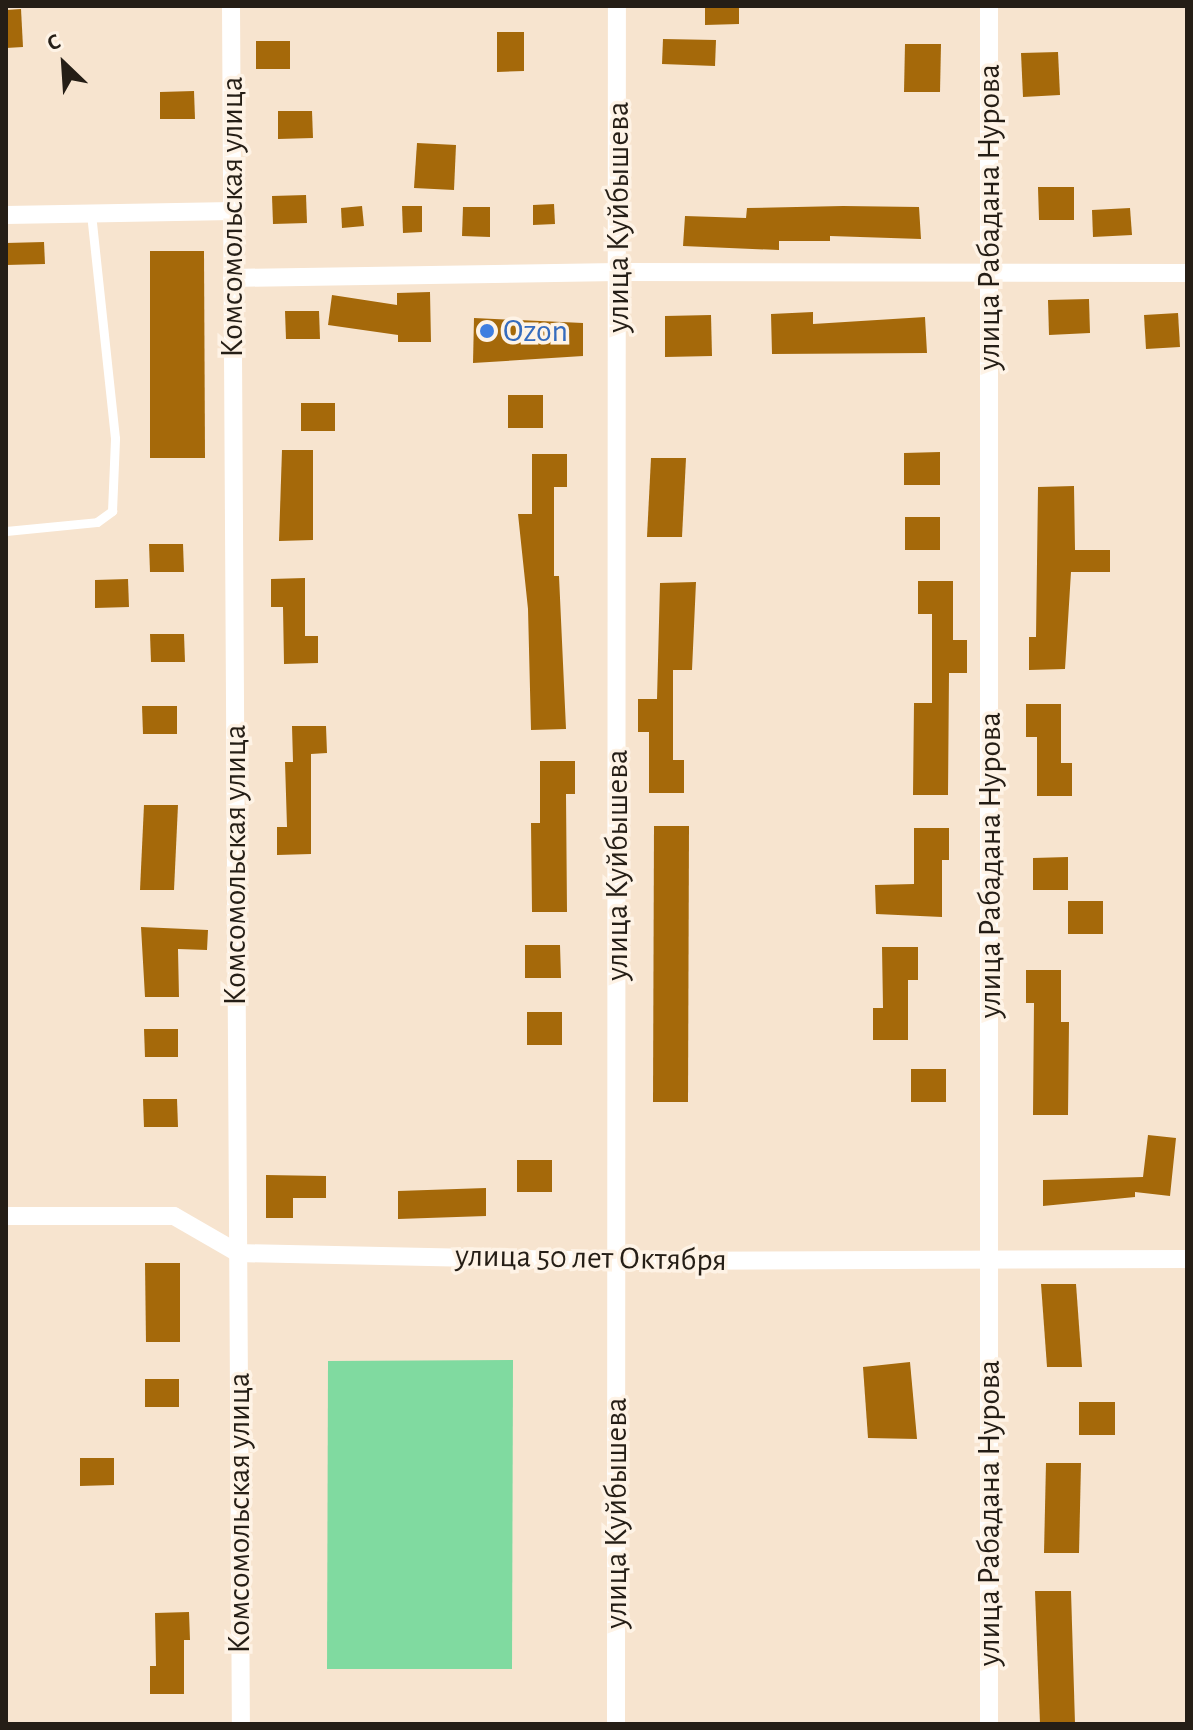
<!DOCTYPE html>
<meta charset="utf-8">
<style>
body{margin:0}
#map{position:relative;width:1193px;height:1730px;overflow:hidden;background:#f7e4cf;font-family:"Alegreya Sans",sans-serif}
div>[style]{position:absolute}
.green>*{inset:0;background:#80daa0}
.building>*{inset:0;background:#a5690a}
.service>*{height:9px;margin:-4.5px;padding:0 4.5px;transform-origin:4.5px;border-radius:4.5px;background:#fff}
.minor>*{height:18px;margin:-9px;padding:0 9px;transform-origin:9px;border-radius:9px;background:#fff}
.dots>*{width:22px;height:22px;translate:-50% -50%;box-sizing:border-box;border:4px solid #fef3e6;border-radius:50%}
span{translate:-50% -50%;white-space:nowrap;text-align:center;line-height:1.15;-webkit-text-stroke:7px #fef3e6;paint-order:stroke}
.street-label{font-size:32px;color:#251e16}
.shop-label{font-size:32px;color:#366cbe}
.left{translate:0 -50%;text-align:left}
.frame{position:absolute;inset:0;border:8px solid #251e16;pointer-events:none}
.north{position:absolute;left:24px;top:24px;width:80px;height:80px;-webkit-text-stroke:6px #fef3e6;paint-order:stroke;rotate:335deg;font-size:22px;font-weight:700;line-height:32px;text-align:center;color:#251e16}
.north::after{content:'';display:block;margin:auto;width:28px;height:36px;background:#251e16;clip-path:polygon(50% 0,100% 100%,50% 72%,0 100%)}
</style>
<div id="map">
<div class="green">
<div style="clip-path:polygon(513px 1360px,512px 1669px,327px 1669px,328px 1361px)"></div>
</div>
<div class="building">
<div style="clip-path:polygon(705px 6px,739px 6px,739px 24px,705px 25px)"></div>
<div style="clip-path:polygon(21px 9px,23px 47px,6px 48px,6px 10px)"></div>
<div style="clip-path:polygon(497px 32px,524px 32px,524px 71px,497px 72px)"></div>
<div style="clip-path:polygon(663px 39px,716px 40px,715px 66px,662px 64px)"></div>
<div style="clip-path:polygon(256px 41px,290px 41px,290px 69px,256px 69px)"></div>
<div style="clip-path:polygon(905px 44px,941px 44px,940px 92px,904px 92px)"></div>
<div style="clip-path:polygon(1058px 52px,1060px 95px,1023px 97px,1021px 53px)"></div>
<div style="clip-path:polygon(194px 91px,195px 119px,160px 119px,160px 92px)"></div>
<div style="clip-path:polygon(278px 111px,312px 111px,313px 138px,278px 139px)"></div>
<div style="clip-path:polygon(417px 143px,456px 145px,454px 190px,414px 188px)"></div>
<div style="clip-path:polygon(1038px 187px,1074px 187px,1074px 220px,1039px 220px)"></div>
<div style="clip-path:polygon(306px 195px,307px 223px,273px 224px,272px 196px)"></div>
<div style="clip-path:polygon(554px 204px,555px 224px,533px 225px,533px 205px)"></div>
<div style="clip-path:polygon(362px 206px,364px 226px,342px 228px,341px 208px)"></div>
<div style="clip-path:polygon(402px 206px,422px 206px,422px 232px,403px 233px)"></div>
<div style="clip-path:polygon(843px 206px,919px 207px,921px 239px,830px 236px,830px 241px,779px 241px,779px 250px,683px 246px,685px 216px,746px 218px,747px 208px)"></div>
<div style="clip-path:polygon(463px 207px,490px 207px,490px 237px,462px 236px)"></div>
<div style="clip-path:polygon(1130px 208px,1132px 235px,1093px 237px,1092px 210px)"></div>
<div style="clip-path:polygon(44px 242px,45px 264px,6px 265px,6px 243px)"></div>
<div style="clip-path:polygon(150px 251px,204px 251px,205px 458px,150px 458px)"></div>
<div style="clip-path:polygon(430px 292px,431px 342px,398px 342px,398px 335px,328px 325px,332px 295px,397px 305px,397px 293px)"></div>
<div style="clip-path:polygon(1089px 299px,1090px 333px,1049px 335px,1048px 300px)"></div>
<div style="clip-path:polygon(285px 311px,319px 311px,320px 339px,286px 339px)"></div>
<div style="clip-path:polygon(813px 312px,813px 324px,925px 317px,927px 353px,772px 354px,771px 314px)"></div>
<div style="clip-path:polygon(1178px 313px,1180px 347px,1146px 349px,1144px 315px)"></div>
<div style="clip-path:polygon(711px 315px,712px 356px,665px 357px,665px 316px)"></div>
<div style="clip-path:polygon(474px 318px,583px 323px,583px 356px,473px 363px)"></div>
<div style="clip-path:polygon(508px 395px,543px 395px,543px 428px,508px 428px)"></div>
<div style="clip-path:polygon(301px 403px,335px 403px,335px 431px,301px 431px)"></div>
<div style="clip-path:polygon(282px 450px,313px 450px,313px 540px,279px 541px)"></div>
<div style="clip-path:polygon(940px 452px,940px 485px,904px 485px,904px 453px)"></div>
<div style="clip-path:polygon(532px 454px,567px 454px,567px 487px,554px 487px,554px 576px,559px 576px,566px 729px,531px 730px,528px 609px,518px 514px,532px 514px)"></div>
<div style="clip-path:polygon(651px 458px,686px 458px,682px 537px,647px 537px)"></div>
<div style="clip-path:polygon(1074px 486px,1075px 550px,1110px 550px,1110px 572px,1071px 572px,1065px 669px,1029px 670px,1029px 637px,1036px 637px,1038px 487px)"></div>
<div style="clip-path:polygon(905px 517px,940px 517px,940px 550px,905px 550px)"></div>
<div style="clip-path:polygon(149px 544px,183px 544px,184px 572px,150px 572px)"></div>
<div style="clip-path:polygon(305px 578px,305px 636px,318px 636px,318px 663px,284px 664px,283px 607px,271px 607px,271px 579px)"></div>
<div style="clip-path:polygon(128px 579px,129px 607px,95px 608px,95px 580px)"></div>
<div style="clip-path:polygon(918px 581px,953px 581px,953px 640px,967px 640px,967px 673px,949px 673px,948px 795px,913px 795px,914px 703px,932px 703px,932px 614px,918px 614px)"></div>
<div style="clip-path:polygon(696px 582px,692px 670px,673px 670px,673px 760px,684px 760px,684px 793px,649px 793px,649px 732px,638px 732px,638px 699px,657px 699px,660px 583px)"></div>
<div style="clip-path:polygon(150px 634px,184px 634px,185px 662px,151px 662px)"></div>
<div style="clip-path:polygon(1026px 704px,1061px 704px,1061px 763px,1072px 763px,1072px 796px,1037px 796px,1037px 737px,1026px 737px)"></div>
<div style="clip-path:polygon(142px 706px,177px 706px,177px 734px,143px 734px)"></div>
<div style="clip-path:polygon(292px 726px,326px 726px,327px 753px,311px 754px,311px 854px,277px 855px,277px 827px,287px 827px,285px 762px,293px 762px)"></div>
<div style="clip-path:polygon(540px 761px,575px 761px,575px 794px,566px 794px,567px 912px,532px 912px,531px 823px,540px 823px)"></div>
<div style="clip-path:polygon(144px 805px,178px 805px,174px 890px,140px 890px)"></div>
<div style="clip-path:polygon(654px 826px,689px 826px,688px 1102px,653px 1102px)"></div>
<div style="clip-path:polygon(914px 828px,949px 828px,949px 860px,942px 860px,942px 917px,876px 914px,875px 885px,914px 884px)"></div>
<div style="clip-path:polygon(1068px 857px,1068px 890px,1033px 890px,1033px 858px)"></div>
<div style="clip-path:polygon(1068px 901px,1103px 901px,1103px 934px,1068px 934px)"></div>
<div style="clip-path:polygon(141px 927px,208px 930px,207px 950px,178px 949px,179px 997px,145px 997px)"></div>
<div style="clip-path:polygon(525px 945px,560px 945px,561px 978px,525px 978px)"></div>
<div style="clip-path:polygon(882px 947px,918px 947px,918px 980px,908px 980px,908px 1040px,873px 1040px,873px 1008px,883px 1008px)"></div>
<div style="clip-path:polygon(1026px 970px,1061px 970px,1061px 1022px,1069px 1022px,1068px 1115px,1033px 1115px,1034px 1003px,1026px 1003px)"></div>
<div style="clip-path:polygon(527px 1012px,562px 1012px,562px 1045px,527px 1045px)"></div>
<div style="clip-path:polygon(144px 1029px,178px 1029px,178px 1057px,145px 1057px)"></div>
<div style="clip-path:polygon(911px 1069px,946px 1069px,946px 1102px,911px 1102px)"></div>
<div style="clip-path:polygon(143px 1099px,177px 1099px,178px 1127px,144px 1127px)"></div>
<div style="clip-path:polygon(1148px 1135px,1176px 1138px,1170px 1196px,1135px 1192px,1135px 1197px,1043px 1206px,1043px 1180px,1143px 1177px)"></div>
<div style="clip-path:polygon(517px 1160px,552px 1160px,552px 1192px,517px 1192px)"></div>
<div style="clip-path:polygon(266px 1175px,326px 1176px,326px 1198px,293px 1198px,293px 1218px,266px 1218px)"></div>
<div style="clip-path:polygon(486px 1188px,486px 1216px,398px 1219px,398px 1191px)"></div>
<div style="clip-path:polygon(145px 1263px,180px 1263px,180px 1342px,146px 1342px)"></div>
<div style="clip-path:polygon(1041px 1284px,1076px 1284px,1082px 1367px,1047px 1367px)"></div>
<div style="clip-path:polygon(910px 1362px,917px 1439px,868px 1438px,863px 1367px)"></div>
<div style="clip-path:polygon(145px 1379px,179px 1379px,179px 1407px,145px 1407px)"></div>
<div style="clip-path:polygon(1079px 1402px,1115px 1402px,1115px 1435px,1079px 1435px)"></div>
<div style="clip-path:polygon(80px 1458px,114px 1458px,114px 1485px,80px 1486px)"></div>
<div style="clip-path:polygon(1046px 1463px,1081px 1463px,1079px 1553px,1044px 1553px)"></div>
<div style="clip-path:polygon(1035px 1591px,1071px 1591px,1075px 1724px,1040px 1724px)"></div>
<div style="clip-path:polygon(189px 1612px,190px 1640px,184px 1640px,184px 1694px,150px 1694px,150px 1666px,156px 1666px,155px 1613px)"></div>
</div>
<div class="service">
<div style="left:6px;top:531px;width:91px;rotate:-5.6deg"></div>
<div style="left:97px;top:522px;width:19px;rotate:-36deg"></div>
<div style="left:112px;top:511px;width:73px;rotate:-87.6deg"></div>
<div style="left:115px;top:438px;width:224px;rotate:-96.1deg"></div>
</div>
<div class="minor">
<div style="left:231px;top:6px;width:1718px;rotate:89.67deg"></div>
<div style="left:6px;top:215px;width:227px;rotate:-1deg"></div>
<div style="left:232px;top:278px;width:386px;rotate:-0.9deg"></div>
<div style="left:618px;top:272px;width:569px;rotate:0.1deg"></div>
<div style="left:6px;top:1216px;width:168px"></div>
<div style="left:174px;top:1216px;width:74px;rotate:30deg"></div>
<div style="left:238px;top:1253px;width:379px;rotate:1.2deg"></div>
<div style="left:617px;top:1261px;width:570px;rotate:-0.2deg"></div>
<div style="left:616px;top:1724px;width:1718px;rotate:-89.97deg"></div>
<div style="left:989px;top:1724px;width:1718px;rotate:-90deg"></div>
</div>
<div class="dots">
<div style="left:487px;top:331px;background:#3f7fe0"></div>
</div>
<div class="street-label">
<span style="left:232px;top:217px;rotate:-90deg">Комсомольская улица</span>
<span style="left:618px;top:217px;rotate:-90deg">улица Куйбышева</span>
<span style="left:989px;top:217px;rotate:-90deg">улица Рабадана Нурова</span>
<span style="left:235px;top:865px;rotate:-90deg">Комсомольская улица</span>
<span style="left:617px;top:865px;rotate:-90deg">улица Куйбышева</span>
<span style="left:990px;top:865px;rotate:-90deg">улица Рабадана Нурова</span>
<span style="left:591px;top:1258px;rotate:1deg">улица 50 лет Октября</span>
<span style="left:239px;top:1513px;rotate:-90deg">Комсомольская улица</span>
<span style="left:616px;top:1513px;rotate:-90deg">улица Куйбышева</span>
<span style="left:989px;top:1513px;rotate:-90deg">улица Рабадана Нурова</span>
</div>
<div class="shop-label">
<span class="left" style="left:503px;top:331px">Ozon</span>
</div>
<div class="frame"></div>
<div class="north">С</div>
</div>
